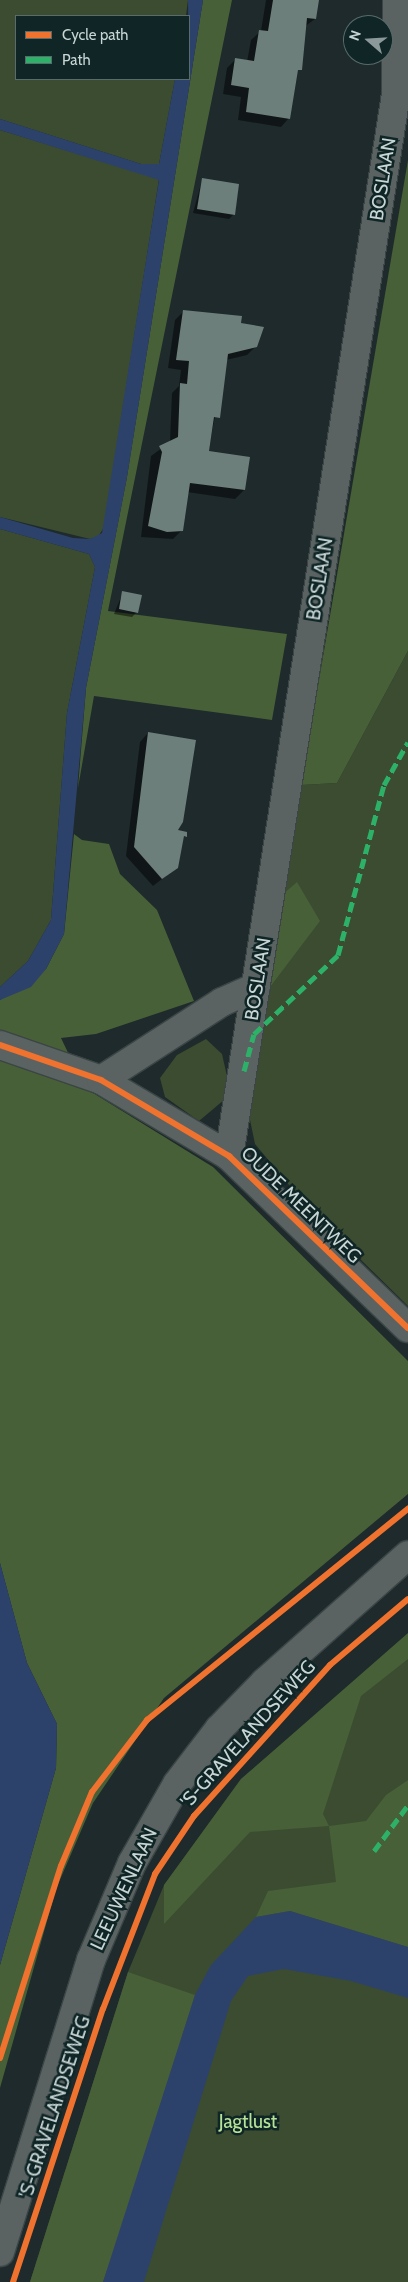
<!DOCTYPE html>
<style>
body{margin:0}
#map{position:relative;width:408px;height:2282px;overflow:hidden;background:#1e2a2b;font-family:Cabin,sans-serif}
div>[style]{position:absolute}
.green>*{inset:0;background:#3b4c31}
.forest>*{inset:0;background:#476037}
.water>*{inset:0;background:#2d426a}
.shadow>*{inset:0;background:#0007}
.building>*{inset:0;background:#6d7f7a}
.roads{filter:drop-shadow(1px 0 #3b4545) drop-shadow(-1px 0 #3b4545) drop-shadow(0 1px #3b4545) drop-shadow(0 -1px #3b4545)}
.minor>*{height:28px;margin:-14px;padding:0 14px;transform-origin:14px;border-radius:14px;background:#5a6262}
.quiet>*{height:5px;margin-top:-2.5px;transform-origin:0;background:repeating-linear-gradient(90deg,#2db169 0 10px,transparent 0 15px)}
.cycleway>*{height:6px;margin:-3px;padding:0 3px;transform-origin:3px;border-radius:3px;background:#ef722f}
span{translate:-50% -50%;white-space:nowrap;text-align:center;line-height:1.15;-webkit-text-stroke:5px #0f2526;paint-order:stroke}
.street-label{font-size:19px;color:#c8d5d5}
.park-label{font-size:19px;color:#b7e398}
.legend{position:absolute;left:15px;top:15px;width:175px;height:65px;box-sizing:border-box;background:#0f2526;border:1px solid #596b6c;margin:0;padding:6px 9px;list-style:none;font-size:15px;color:#c8d5d5}
.legend li{display:flex;align-items:center;gap:10px;height:25px}
.legend b{width:25px;border:1px solid #596b6c}
.north{position:absolute;left:343px;top:15px;width:50px;height:50px;box-sizing:border-box;background:#0f2526;border:1px solid #596b6c;border-radius:50%;rotate:289deg;font-size:14px;font-weight:700;line-height:20px;text-align:center;color:#c8d5d5}
.north::after{content:'';display:block;margin:auto;width:18px;height:22px;background:#8c999a;clip-path:polygon(50% 0,100% 100%,50% 72%,0 100%)}
</style>
<div id="map">
<div class="green">
<div style="clip-path:polygon(0 0,188px 0,186px 16px,16px 16px,16px 79px,175px 79px,159px 164px,141px 164px,0 119px)"></div>
<div style="clip-path:polygon(0 130px,159px 179px,104px 527px,98px 537px,90px 539px,0 517px)"></div>
<div style="clip-path:polygon(0 529px,89px 554px,95px 567px,67px 713px,51px 920px,28px 961px,0 987px)"></div>
<div style="clip-path:polygon(408px 651px,408px 1306px,309px 1209px,255px 1144px,249px 1115px,301px 785px,337px 783px)"></div>
<div style="clip-path:polygon(206px 1039px,222px 1054px,231px 1094px,199px 1121px,165px 1097px,160px 1078px,177px 1055px)"></div>
<div style="clip-path:polygon(408px 1636px,408px 2282px,30px 2282px,128px 1972px,164px 1885px,241px 1779px)"></div>
</div>
<div class="forest">
<div style="clip-path:polygon(203px 0,232px 0,108px 611px,287px 634px,272px 720px,94px 696px,78px 788px,86px 688px,127px 477px)"></div>
<div style="clip-path:polygon(408px 160px,408px 651px,337px 783px,301px 785px)"></div>
<div style="clip-path:polygon(74px 834px,82px 840px,109px 844px,120px 874px,157px 910px,194px 1001px,96px 1034px,61px 1038px,85px 1088px,213px 1167px,408px 1361px,408px 1494px,164px 1698px,93px 1803px,56px 1889px,0 2088px,0 1965px,56px 1768px,57px 1724px,27px 1663px,0 1563px,0 1000px,46px 969px,64px 934px)"></div>
<div style="clip-path:polygon(297px 882px,320px 921px,267px 991px,282px 895px)"></div>
<div style="clip-path:polygon(408px 1633px,408px 1659px,361px 1696px,323px 1814px,329px 1826px,366px 1821px,386px 1795px,408px 1780px,408px 1947px,290px 1911px,256px 1917px,268px 1891px,336px 1882px,329px 1826px,250px 1832px,164px 1924px,164px 1885px,241px 1779px)"></div>
<div style="clip-path:polygon(128px 1972px,195px 1995px,130px 2202px,103px 2282px,30px 2282px)"></div>
</div>
<div class="water">
<div style="clip-path:polygon(188px 0,203px 0,127px 477px,86px 688px,64px 934px,46px 969px,31px 987px,0 1000px,0 987px,28px 961px,51px 920px,67px 713px,95px 567px,89px 554px,0 529px,0 517px,73px 538px,90px 539px,102px 533px,159px 180px,0 130px,0 119px,141px 164px,159px 164px,175px 79px,189px 79px)"></div>
<div style="clip-path:polygon(0 1563px,27px 1663px,57px 1724px,56px 1768px,0 1965px)"></div>
<div style="clip-path:polygon(290px 1911px,408px 1947px,408px 1998px,351px 1981px,284px 1969px,248px 1976px,231px 2001px,144px 2282px,103px 2282px,195px 1995px,211px 1965px,256px 1917px)"></div>
</div>
<div class="shadow">
<div style="clip-path:polygon(266px 0,318px 0,315px 19px,304px 27px,289px 118px,281px 127px,238px 120px,241px 97px,223px 94px,227px 68px,235px 60px,247px 62px,251px 40px,261px 31px)"></div>
<div style="clip-path:polygon(202px 180px,234px 214px,229px 219px,193px 213px)"></div>
<div style="clip-path:polygon(183px 312px,239px 324px,256px 346px,247px 355px,226px 360px,208px 452px,249px 458px,244px 490px,235px 499px,187px 492px,182px 530px,173px 539px,141px 537px,151px 456px,170px 442px,172px 393px,179px 386px,181px 370px,168px 368px,175px 320px)"></div>
<div style="clip-path:polygon(123px 592px,137px 612px,132px 617px,114px 614px)"></div>
<div style="clip-path:polygon(148px 733px,176px 831px,182px 835px,177px 867px,153px 886px,126px 856px,140px 742px)"></div>
</div>
<div class="building">
<div style="clip-path:polygon(273px 0,319px 0,316px 19px,307px 18px,302px 70px,298px 70px,290px 119px,246px 112px,249px 88px,231px 85px,235px 58px,254px 61px,259px 30px,268px 31px)"></div>
<div style="clip-path:polygon(202px 178px,239px 184px,235px 215px,197px 209px)"></div>
<div style="clip-path:polygon(183px 310px,242px 316px,241px 323px,264px 327px,257px 347px,228px 354px,220px 418px,214px 417px,209px 451px,250px 457px,245px 490px,190px 483px,183px 531px,167px 532px,148px 526px,162px 452px,159px 446px,178px 437px,180px 383px,187px 384px,189px 361px,176px 360px)"></div>
<div style="clip-path:polygon(122px 591px,142px 595px,138px 613px,119px 609px)"></div>
<div style="clip-path:polygon(148px 732px,196px 740px,183px 822px,178px 830px,187px 832px,187px 837px,184px 836px,178px 868px,162px 879px,134px 847px)"></div>
</div>
<div class="roads">
<div class="minor">
<div style="left:0;top:1045px;width:107px;rotate:19.1deg"></div>
<div style="left:101px;top:1080px;width:149px;rotate:30.7deg"></div>
<div style="left:229px;top:1156px;width:248px;rotate:43.9deg"></div>
<div style="left:101px;top:1080px;width:144px;rotate:-32.8deg"></div>
<div style="left:222px;top:1002px;width:37px;rotate:-24deg"></div>
<div style="left:229px;top:1156px;width:1075px;rotate:-81.06deg"></div>
<div style="left:396px;top:94px;width:94px;rotate:-89.4deg"></div>
<div style="left:0;top:2252px;width:306px;rotate:-72.7deg"></div>
<div style="left:91px;top:1960px;width:105px;rotate:-67.1deg"></div>
<div style="left:132px;top:1863px;width:91px;rotate:-60.3deg"></div>
<div style="left:177px;top:1784px;width:69px;rotate:-52.6deg"></div>
<div style="left:219px;top:1729px;width:66px;rotate:-45.6deg"></div>
<div style="left:265px;top:1682px;width:191px;rotate:-41.6deg"></div>
</div>
</div>
<div class="quiet">
<div style="left:244px;top:1071px;width:38px;rotate:-75deg"></div>
<div style="left:254px;top:1034px;width:115px;rotate:-43.2deg"></div>
<div style="left:338px;top:955px;width:176px;rotate:-74.9deg"></div>
<div style="left:384px;top:785px;width:49px;rotate:-60.8deg"></div>
<div style="left:374px;top:1851px;width:57px;rotate:-53.5deg"></div>
</div>
<div class="cycleway">
<div style="left:0;top:1045px;width:107px;rotate:19.1deg"></div>
<div style="left:101px;top:1080px;width:149px;rotate:30.7deg"></div>
<div style="left:229px;top:1156px;width:248px;rotate:43.9deg"></div>
<div style="left:0;top:2058px;width:201px;rotate:-72.4deg"></div>
<div style="left:61px;top:1866px;width:80px;rotate:-67.3deg"></div>
<div style="left:92px;top:1792px;width:91px;rotate:-52.6deg"></div>
<div style="left:147px;top:1720px;width:336px;rotate:-39deg"></div>
<div style="left:13px;top:2282px;width:287px;rotate:-71.8deg"></div>
<div style="left:103px;top:2009px;width:145px;rotate:-68.9deg"></div>
<div style="left:155px;top:1874px;width:70px;rotate:-56.1deg"></div>
<div style="left:194px;top:1816px;width:203px;rotate:-48deg"></div>
<div style="left:330px;top:1665px;width:102px;rotate:-40.2deg"></div>
</div>
<div class="street-label">
<span style="left:383px;top:179px;rotate:-81deg">BOSLAAN</span>
<span style="left:320px;top:579px;rotate:-81deg">BOSLAAN</span>
<span style="left:258px;top:979px;rotate:-81deg">BOSLAAN</span>
<span style="left:301px;top:1205px;rotate:44deg">OUDE MEENTWEG</span>
<span style="left:248px;top:1734px;rotate:-48deg">'S-GRAVELANDSEWEG</span>
<span style="left:124px;top:1889px;rotate:-65deg">LEEUWENLAAN</span>
<span style="left:55px;top:2107px;rotate:-72deg">'S-GRAVELANDSEWEG</span>
</div>
<div class="park-label">
<span style="left:248px;top:2122px">Jagtlust</span>
</div>
<ul class="legend">
<li><b style="height:6px;background:#ef722f"></b>Cycle path</li>
<li><b style="height:6px;background:#2db169"></b>Path</li>
</ul>
<div class="north">N</div>
</div>
